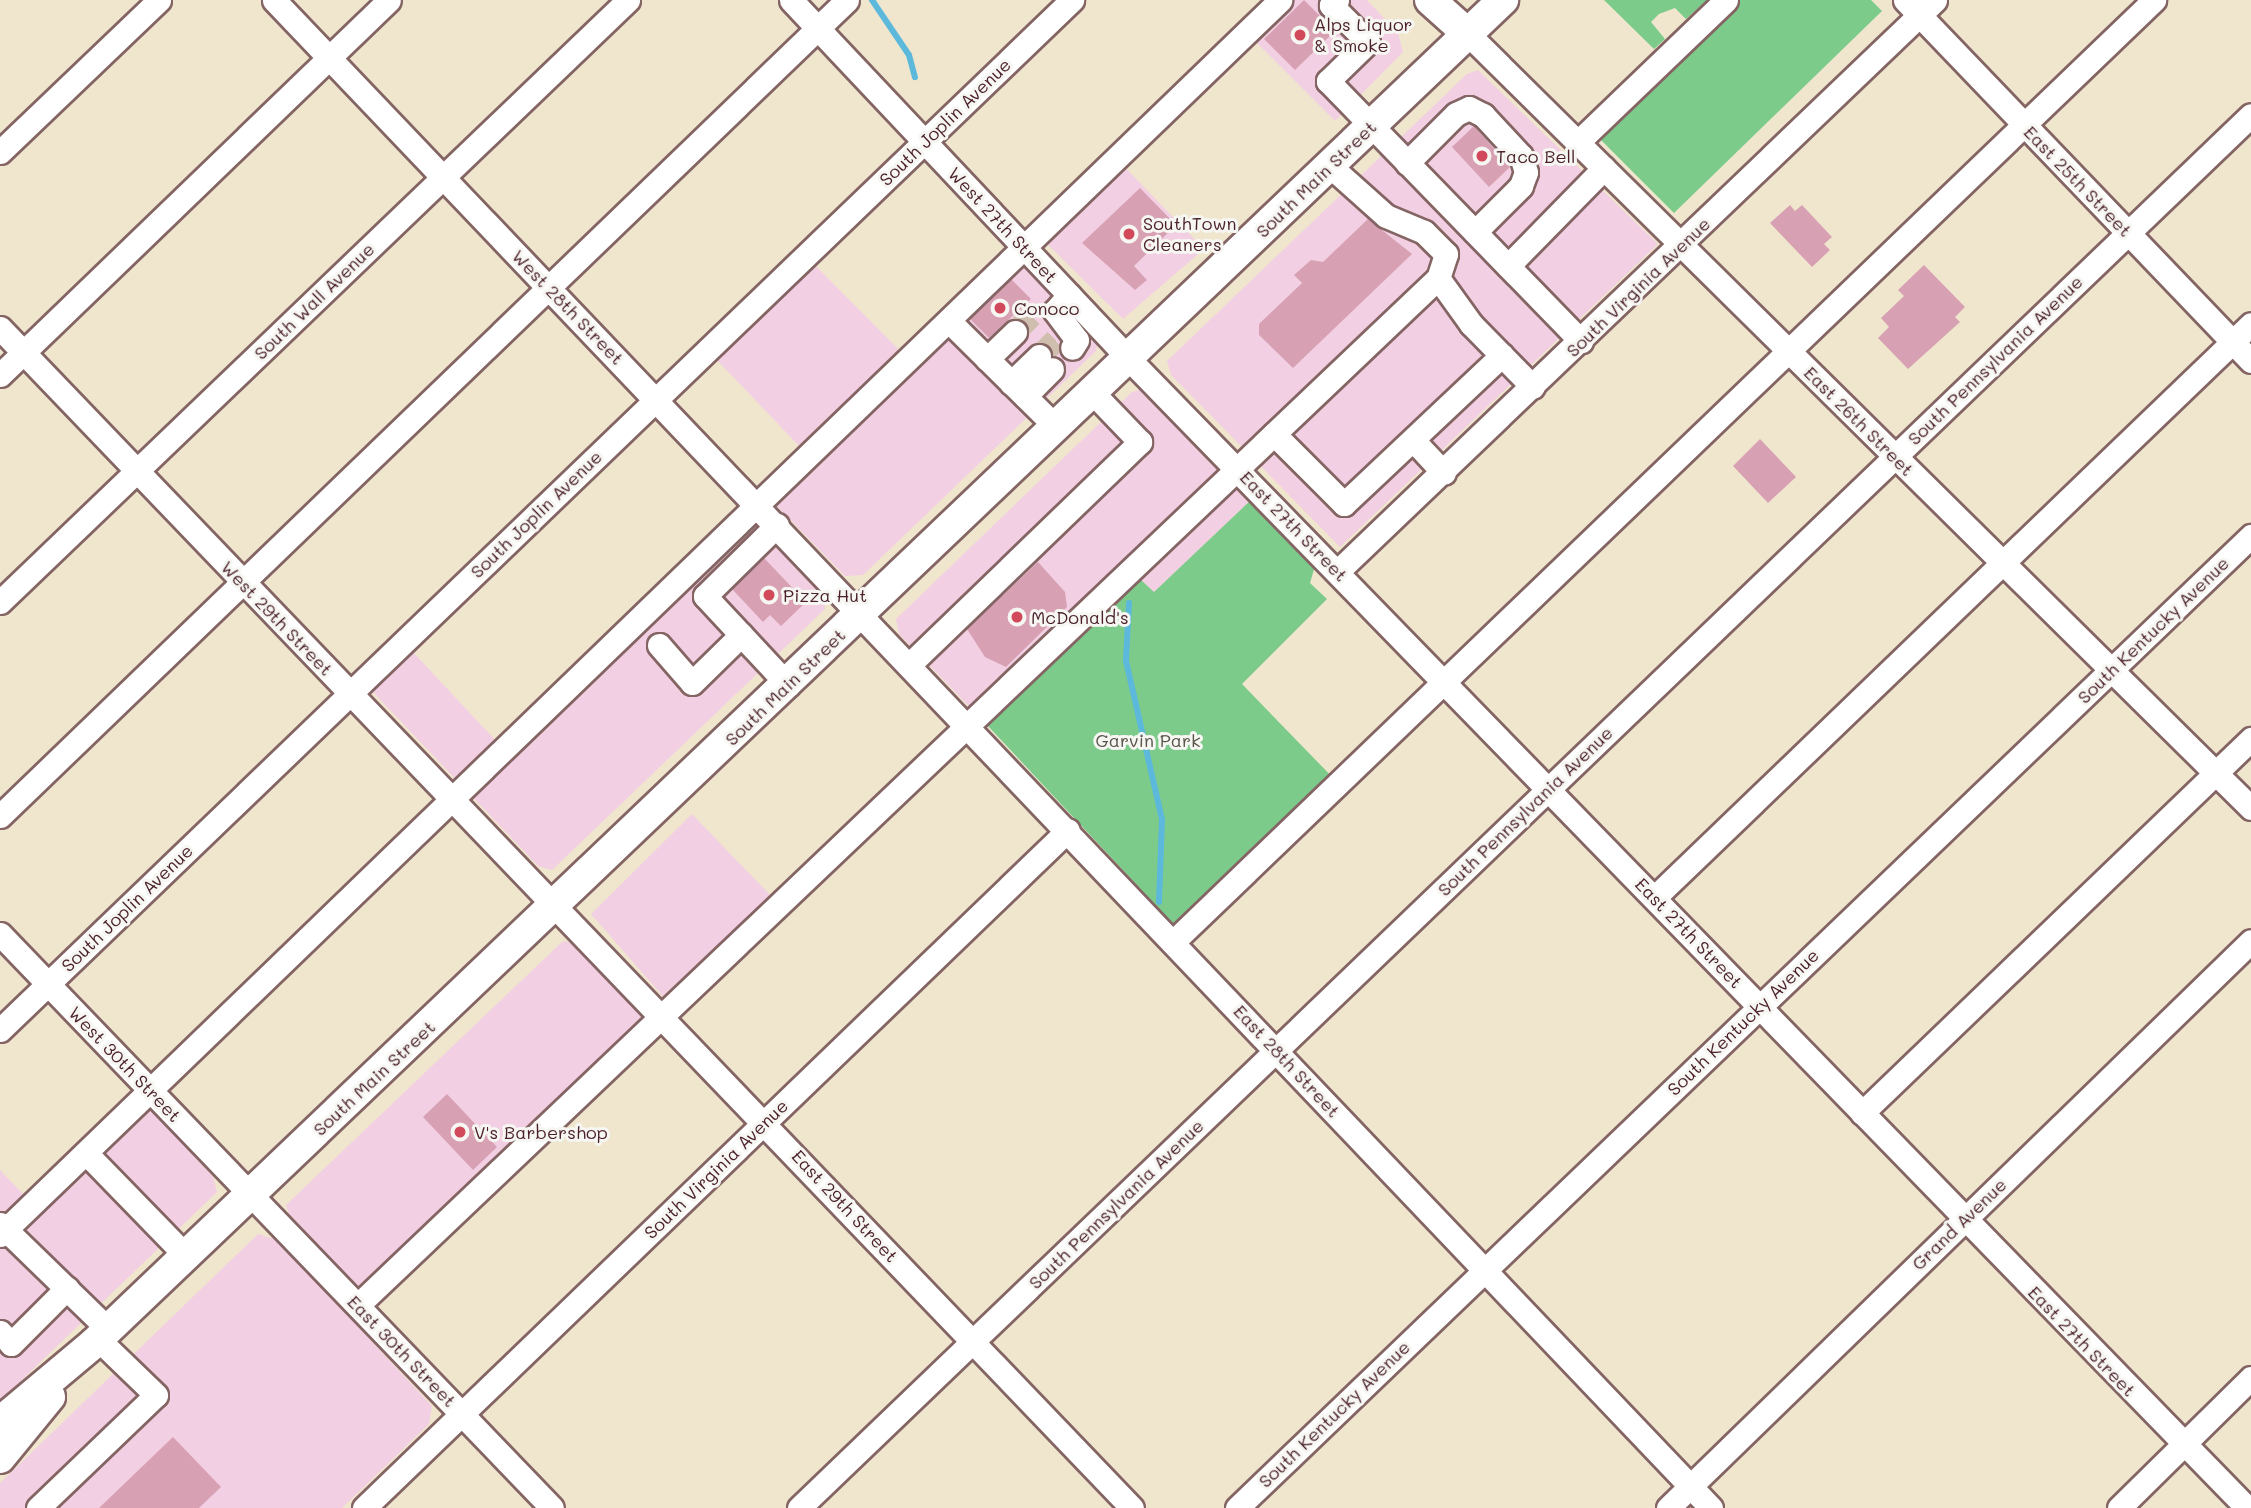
<!DOCTYPE html>
<style>
body{margin:0}
#map{position:relative;width:2251px;height:1508px;overflow:hidden;background:#f0e6ce;font-family:Mali,sans-serif}
div>[style]{position:absolute}
.built>*{inset:0;background:#f2cfe2}
.green>*{inset:0;background:#7ccb8b}
.stream>*{height:6px;margin:-3px;padding:0 3px;transform-origin:3px;border-radius:3px;background:#5db9db}
.building>*{inset:0;background:#d8a1b3}
.minor-tunnel>*{height:23px;margin-top:-11.5px;transform-origin:0;background:repeating-linear-gradient(90deg,#cfbead 0 23px,transparent 0 34px)}
.roads{filter:drop-shadow(2px 0 #846564) drop-shadow(-2px 0 #846564) drop-shadow(0 2px #846564) drop-shadow(0 -2px #846564)}
.minor>*{height:23px;margin:-11.5px;padding:0 11.5px;transform-origin:11.5px;border-radius:11.5px;background:#fff}
.major>*{height:30px;margin:-15px;padding:0 15px;transform-origin:15px;border-radius:15px;background:#fff}
.dots>*{width:19px;height:19px;translate:-50% -50%;box-sizing:border-box;border:4px solid #f6f6f2;border-radius:50%}
span{translate:-50% -50%;white-space:nowrap;text-align:center;line-height:1.15;-webkit-text-stroke:6px #f6f6f2;paint-order:stroke}
.poi-label{font-size:18px;color:#4a1f2b}
.left{translate:0 -50%;text-align:left}
.street-label{font-size:18px;color:#4a1f2b}
.park-label{font-size:18px;color:#595348}
</style>
<div id="map">
<div class="built">
<div style="clip-path:polygon(1272px 0,1367px 0,1398px 33px,1403px 52px,1335px 121px,1242px 28px)"></div>
<div style="clip-path:polygon(1478px 70px,1658px 244px,1340px 547px,1171px 375px,1167px 361px,1467px 74px)"></div>
<div style="clip-path:polygon(1113px 155px,1204px 249px,1123px 319px,1034px 231px)"></div>
<div style="clip-path:polygon(1015px 248px,1098px 340px,1096px 351px,863px 575px,845px 576px,761px 490px,803px 450px,715px 358px,813px 263px,903px 354px)"></div>
<div style="clip-path:polygon(1144px 388px,1252px 499px,1154px 592px,1140px 579px,987px 725px,899px 634px,896px 619px,1132px 392px)"></div>
<div style="clip-path:polygon(745px 511px,822px 591px,825px 609px,552px 870px,538px 866px,373px 692px,410px 649px,499px 744px)"></div>
<div style="clip-path:polygon(692px 814px,773px 898px,667px 1001px,591px 914px)"></div>
<div style="clip-path:polygon(563px 941px,574px 943px,656px 1028px,372px 1304px,290px 1218px,286px 1205px)"></div>
<div style="clip-path:polygon(133px 1092px,213px 1176px,217px 1192px,0 1401px,0 1170px,24px 1195px)"></div>
<div style="clip-path:polygon(258px 1234px,277px 1240px,432px 1406px,429px 1424px,342px 1508px,0 1508px,0 1483px)"></div>
</div>
<div class="green">
<div style="clip-path:polygon(1604px 0,1707px 0,1686px 19px,1675px 8px,1659px 14px,1651px 22px,1665px 39px,1654px 49px)"></div>
<div style="clip-path:polygon(1729px 0,1871px 0,1882px 11px,1674px 213px,1593px 132px)"></div>
<div style="clip-path:polygon(1252px 499px,1315px 566px,1310px 583px,1327px 599px,1242px 684px,1338px 783px,1180px 931px,987px 725px,1140px 579px,1154px 592px)"></div>
</div>
<div class="stream">
<div style="left:872px;top:0;width:66px;rotate:56.1deg"></div>
<div style="left:909px;top:55px;width:23px;rotate:75deg"></div>
<div style="left:1129px;top:603px;width:58px;rotate:93deg"></div>
<div style="left:1126px;top:661px;width:163px;rotate:77.2deg"></div>
<div style="left:1162px;top:820px;width:82px;rotate:92.1deg"></div>
</div>
<div class="building">
<div style="clip-path:polygon(1304px 0,1335px 31px,1295px 70px,1264px 39px)"></div>
<div style="clip-path:polygon(1474px 126px,1510px 167px,1489px 187px,1452px 147px)"></div>
<div style="clip-path:polygon(1140px 188px,1176px 225px,1134px 266px,1147px 280px,1135px 290px,1082px 243px)"></div>
<div style="clip-path:polygon(1790px 205px,1795px 211px,1802px 205px,1832px 237px,1824px 244px,1830px 250px,1812px 267px,1770px 223px)"></div>
<div style="clip-path:polygon(1368px 219px,1412px 254px,1293px 368px,1259px 335px,1259px 324px,1302px 283px,1294px 275px,1311px 260px,1323px 262px)"></div>
<div style="clip-path:polygon(1924px 265px,1965px 307px,1955px 317px,1960px 322px,1908px 369px,1878px 338px,1889px 327px,1881px 318px,1904px 296px,1898px 290px)"></div>
<div style="clip-path:polygon(1011px 279px,1031px 299px,989px 338px,970px 319px)"></div>
<div style="clip-path:polygon(1760px 439px,1796px 477px,1768px 503px,1733px 466px)"></div>
<div style="clip-path:polygon(764px 558px,806px 602px,781px 626px,770px 615px,763px 622px,732px 589px)"></div>
<div style="clip-path:polygon(1038px 562px,1065px 592px,1067px 607px,1006px 667px,985px 657px,967px 629px)"></div>
<div style="clip-path:polygon(447px 1094px,497px 1147px,473px 1170px,423px 1117px)"></div>
<div style="clip-path:polygon(173px 1437px,221px 1487px,199px 1508px,99px 1508px)"></div>
</div>
<div class="minor-tunnel">
<div style="left:1015px;top:332px;width:29px;rotate:-46deg"></div>
<div style="left:1039px;top:356px;width:29px;rotate:-44deg"></div>
</div>
<div class="roads">
<div class="minor">
<div style="left:274px;top:0;width:2083px;rotate:46.38deg"></div>
<div style="left:791px;top:0;width:493px;rotate:46.7deg"></div>
<div style="left:1129px;top:359px;width:1603px;rotate:45.78deg"></div>
<div style="left:1337px;top:0;width:8px;rotate:140deg"></div>
<div style="left:1331px;top:5px;width:52px;rotate:45deg"></div>
<div style="left:1368px;top:42px;width:56px;rotate:135.7deg"></div>
<div style="left:1328px;top:81px;width:363px;rotate:45.8deg"></div>
<div style="left:1905px;top:0;width:500px;rotate:46.22deg"></div>
<div style="left:1468px;top:34px;width:1101px;rotate:44.67deg"></div>
<div style="left:1578px;top:142px;width:205px;rotate:-43.8deg"></div>
<div style="left:0;top:152px;width:220px;rotate:-43.7deg"></div>
<div style="left:1407px;top:163px;width:69px;rotate:-45deg"></div>
<div style="left:1456px;top:114px;width:14px;rotate:-25deg"></div>
<div style="left:1469px;top:108px;width:16px;rotate:27deg"></div>
<div style="left:1483px;top:115px;width:56px;rotate:47.2deg"></div>
<div style="left:1521px;top:156px;width:17px;rotate:73deg"></div>
<div style="left:1526px;top:172px;width:15px;rotate:110deg"></div>
<div style="left:1521px;top:186px;width:65px;rotate:135deg"></div>
<div style="left:1330px;top:166px;width:75px;rotate:41.8deg"></div>
<div style="left:1386px;top:216px;width:41px;rotate:22.8deg"></div>
<div style="left:1424px;top:232px;width:31px;rotate:45deg"></div>
<div style="left:1446px;top:254px;width:25px;rotate:108deg"></div>
<div style="left:1508px;top:266px;width:137px;rotate:-45.6deg"></div>
<div style="left:1069px;top:295px;width:21px;rotate:131deg"></div>
<div style="left:1055px;top:311px;width:36px;rotate:53deg"></div>
<div style="left:1077px;top:340px;width:9px;rotate:122deg"></div>
<div style="left:949px;top:321px;width:152px;rotate:44.7deg"></div>
<div style="left:0;top:328px;width:1635px;rotate:46.19deg"></div>
<div style="left:987px;top:359px;width:39px;rotate:-44deg"></div>
<div style="left:0;top:375px;width:540px;rotate:-43.95deg"></div>
<div style="left:1011px;top:383px;width:39px;rotate:-44deg"></div>
<div style="left:1025px;top:396px;width:38px;rotate:-45deg"></div>
<div style="left:1274px;top:434px;width:99px;rotate:45deg"></div>
<div style="left:1344px;top:504px;width:217px;rotate:-43.3deg"></div>
<div style="left:1413px;top:440px;width:45px;rotate:46.8deg"></div>
<div style="left:777px;top:525px;width:101px;rotate:135.4deg"></div>
<div style="left:705px;top:596px;width:122px;rotate:47deg"></div>
<div style="left:1338px;top:571px;width:826px;rotate:-43.72deg"></div>
<div style="left:0;top:602px;width:870px;rotate:-43.79deg"></div>
<div style="left:659px;top:645px;width:50px;rotate:49deg"></div>
<div style="left:692px;top:683px;width:69px;rotate:-44.4deg"></div>
<div style="left:910px;top:664px;width:320px;rotate:-44deg"></div>
<div style="left:1140px;top:442px;width:68px;rotate:-133.8deg"></div>
<div style="left:0;top:816px;width:1176px;rotate:-43.93deg"></div>
<div style="left:1654px;top:898px;width:828px;rotate:-43.87deg"></div>
<div style="left:0;top:934px;width:796px;rotate:46.12deg"></div>
<div style="left:1174px;top:941px;width:1359px;rotate:-43.84deg"></div>
<div style="left:0;top:1030px;width:1487px;rotate:-43.86deg"></div>
<div style="left:1862px;top:1113px;width:540px;rotate:-43.87deg"></div>
<div style="left:86px;top:1153px;width:144px;rotate:45.8deg"></div>
<div style="left:0;top:1224px;width:151px;rotate:44.2deg"></div>
<div style="left:0;top:1235px;width:1779px;rotate:-43.97deg"></div>
<div style="left:358px;top:1305px;width:1490px;rotate:-43.56deg"></div>
<div style="left:1438px;top:278px;width:57px;rotate:54.3deg"></div>
<div style="left:1471px;top:324px;width:88px;rotate:45.5deg"></div>
<div style="left:0;top:1332px;width:16px;rotate:47deg"></div>
<div style="left:11px;top:1344px;width:79px;rotate:-45deg"></div>
<div style="left:38px;top:1508px;width:163px;rotate:-43.8deg"></div>
<div style="left:156px;top:1395px;width:81px;rotate:-136deg"></div>
<div style="left:364px;top:1508px;width:977px;rotate:-43.92deg"></div>
<div style="left:799px;top:1508px;width:2012px;rotate:-43.81deg"></div>
<div style="left:1237px;top:1508px;width:1405px;rotate:-43.79deg"></div>
<div style="left:1668px;top:1508px;width:813px;rotate:-44.2deg"></div>
<div style="left:2119px;top:1508px;width:185px;rotate:-44.6deg"></div>
</div>
<div class="major">
<div style="left:1430px;top:0;width:51px;rotate:41.8deg"></div>
<div style="left:0;top:1422px;width:123px;rotate:-40deg"></div>
<div style="left:94px;top:1343px;width:1947px;rotate:-43.63deg"></div>
<div style="left:0;top:1458px;width:79px;rotate:-50.7deg"></div>
</div>
</div>
<div class="dots">
<div style="left:1300px;top:35px;background:#d1495b"></div>
<div style="left:1482px;top:156px;background:#d1495b"></div>
<div style="left:1129px;top:234px;background:#d1495b"></div>
<div style="left:1000px;top:308px;background:#d1495b"></div>
<div style="left:769px;top:595px;background:#d1495b"></div>
<div style="left:1017px;top:617px;background:#d1495b"></div>
<div style="left:460px;top:1132px;background:#d1495b"></div>
</div>
<div class="poi-label">
<span class="left" style="left:1314px;top:35px">Alps Liquor<br>&amp; Smoke</span>
<span class="left" style="left:1496px;top:156px">Taco Bell</span>
<span class="left" style="left:1143px;top:234px">SouthTown<br>Cleaners</span>
<span class="left" style="left:1014px;top:308px">Conoco</span>
<span class="left" style="left:783px;top:595px">Pizza Hut</span>
<span class="left" style="left:1031px;top:617px">McDonald's</span>
<span class="left" style="left:474px;top:1132px">V's Barbershop</span>
</div>
<div class="street-label">
<span style="left:945px;top:122px;rotate:-44deg">South Joplin Avenue</span>
<span style="left:1316px;top:179px;rotate:-44deg">South Main Street</span>
<span style="left:2078px;top:181px;rotate:46deg">East 25th Street</span>
<span style="left:1003px;top:225px;rotate:47deg">West 27th Street</span>
<span style="left:1638px;top:287px;rotate:-44deg">South Virginia Avenue</span>
<span style="left:314px;top:301px;rotate:-44deg">South Wall Avenue</span>
<span style="left:568px;top:307px;rotate:46deg">West 28th Street</span>
<span style="left:1995px;top:360px;rotate:-44deg">South Pennsylvania Avenue</span>
<span style="left:1859px;top:421px;rotate:45deg">East 26th Street</span>
<span style="left:536px;top:514px;rotate:-44deg">South Joplin Avenue</span>
<span style="left:1294px;top:526px;rotate:46deg">East 27th Street</span>
<span style="left:277px;top:618px;rotate:46deg">West 29th Street</span>
<span style="left:2153px;top:630px;rotate:-44deg">South Kentucky Avenue</span>
<span style="left:785px;top:687px;rotate:-44deg">South Main Street</span>
<span style="left:1525px;top:811px;rotate:-44deg">South Pennsylvania Avenue</span>
<span style="left:127px;top:908px;rotate:-44deg">South Joplin Avenue</span>
<span style="left:1689px;top:933px;rotate:46deg">East 27th Street</span>
<span style="left:1743px;top:1022px;rotate:-44deg">South Kentucky Avenue</span>
<span style="left:1287px;top:1061px;rotate:47deg">East 28th Street</span>
<span style="left:125px;top:1064px;rotate:46deg">West 30th Street</span>
<span style="left:374px;top:1078px;rotate:-43deg">South Main Street</span>
<span style="left:716px;top:1169px;rotate:-44deg">South Virginia Avenue</span>
<span style="left:1116px;top:1204px;rotate:-44deg">South Pennsylvania Avenue</span>
<span style="left:845px;top:1206px;rotate:47deg">East 29th Street</span>
<span style="left:1959px;top:1224px;rotate:-44deg">Grand Avenue</span>
<span style="left:2082px;top:1341px;rotate:46deg">East 27th Street</span>
<span style="left:402px;top:1351px;rotate:46deg">East 30th Street</span>
<span style="left:1334px;top:1414px;rotate:-44deg">South Kentucky Avenue</span>
</div>
<div class="park-label">
<span style="left:1148px;top:740px">Garvin Park</span>
</div>
</div>
